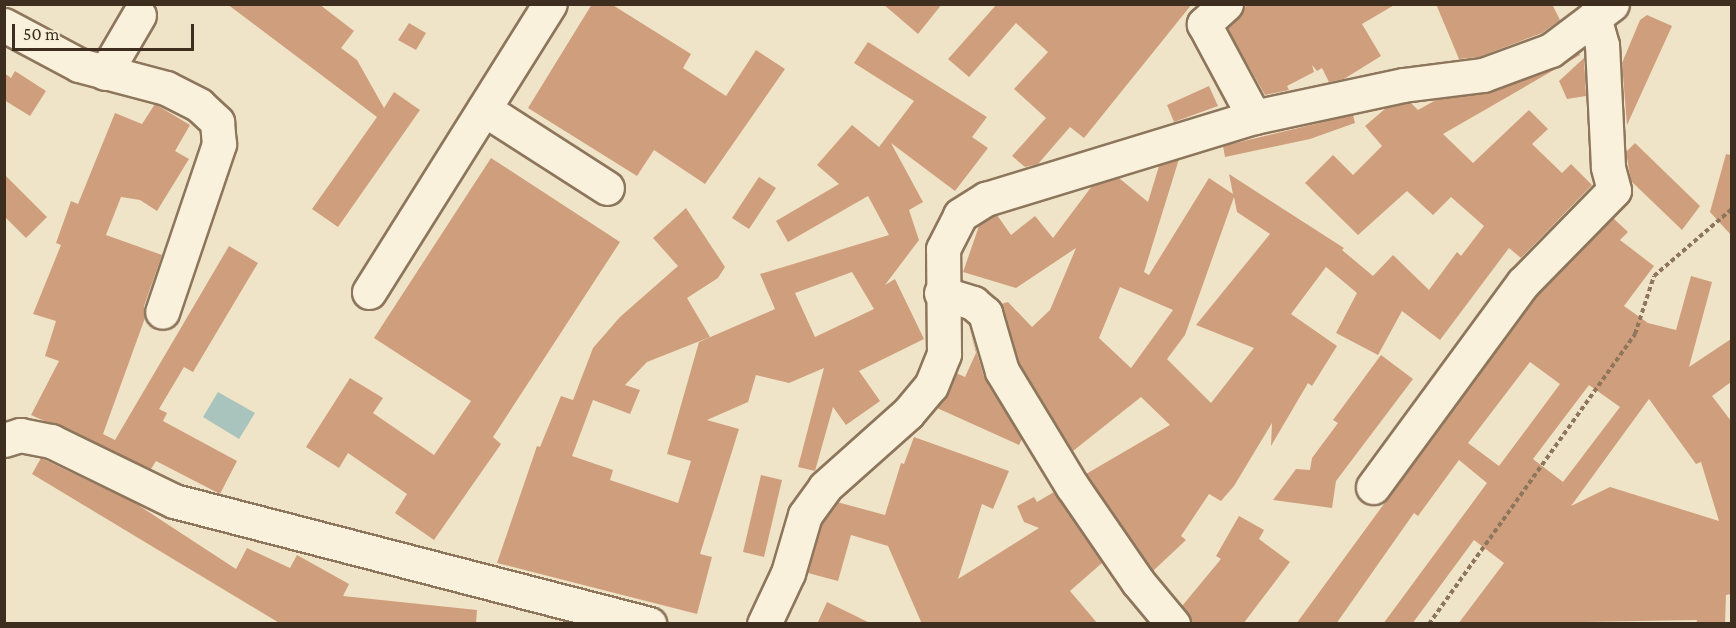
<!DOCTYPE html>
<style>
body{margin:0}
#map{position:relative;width:1736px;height:628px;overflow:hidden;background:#f0e4c8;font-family:"Crimson Pro",serif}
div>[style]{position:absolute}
.water>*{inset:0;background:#a9c4bc}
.building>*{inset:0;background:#cf9f7d}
.path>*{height:4px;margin-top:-2px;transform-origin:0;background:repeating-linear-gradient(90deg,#8d765c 0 4.5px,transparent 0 7.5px)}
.roads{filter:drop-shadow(2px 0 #8d765c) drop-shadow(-2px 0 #8d765c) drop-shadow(0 2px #8d765c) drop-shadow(0 -2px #8d765c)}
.minor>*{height:33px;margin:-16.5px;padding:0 16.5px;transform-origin:16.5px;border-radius:16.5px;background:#faf1dc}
span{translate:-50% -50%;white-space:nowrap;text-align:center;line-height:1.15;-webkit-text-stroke:5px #f7eed8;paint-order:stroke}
.frame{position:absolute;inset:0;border:6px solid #3d2e20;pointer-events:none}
.scale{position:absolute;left:12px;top:24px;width:182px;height:27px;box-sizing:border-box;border:3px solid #3d2e20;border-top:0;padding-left:8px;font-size:18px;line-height:21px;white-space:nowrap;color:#3d2e20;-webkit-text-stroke:4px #f7eed8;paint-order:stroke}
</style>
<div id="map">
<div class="water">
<div style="clip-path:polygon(218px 392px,255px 413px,239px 439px,203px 417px)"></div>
</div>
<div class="building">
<div style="clip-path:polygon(227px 4px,319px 4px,354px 31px,341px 48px,357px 60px,384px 108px,394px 92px,420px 110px,338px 227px,312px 209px,377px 117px)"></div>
<div style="clip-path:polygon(592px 4px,611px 4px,691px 54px,683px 68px,726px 96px,756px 50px,785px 69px,705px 184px,654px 150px,637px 176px,528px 108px)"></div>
<div style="clip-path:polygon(883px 4px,942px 4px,918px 34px)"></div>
<div style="clip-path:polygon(997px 4px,1192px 4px,1084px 138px,1070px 127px,1038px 164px,1025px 167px,1012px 156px,1046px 118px,1014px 89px,1048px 52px,1016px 23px,969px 77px,948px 59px)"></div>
<div style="clip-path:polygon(1248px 4px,1396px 4px,1362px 24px,1381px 56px,1344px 79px,1329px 82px,1322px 68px,1317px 71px,1312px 65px,1314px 72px,1287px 86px,1289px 90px,1265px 95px,1227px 28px)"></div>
<div style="clip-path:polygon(1436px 4px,1552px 4px,1560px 20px,1542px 33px,1479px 57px,1459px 59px)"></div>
<div style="clip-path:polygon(1647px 15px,1672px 26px,1627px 125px,1622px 63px,1640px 20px)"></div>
<div style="clip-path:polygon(409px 23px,426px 33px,416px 50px,398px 40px)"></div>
<div style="clip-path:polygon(evenodd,868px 42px,987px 117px,972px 137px,988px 148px,955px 191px,891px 143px,923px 202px,909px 210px,919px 240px,885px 285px,895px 279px,924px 339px,859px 371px,880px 401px,846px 425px,833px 407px,815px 471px,798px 467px,824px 368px,789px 383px,756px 375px,748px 402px,707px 420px,739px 429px,700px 554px,712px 557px,697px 614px,497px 563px,537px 446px,540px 447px,561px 396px,573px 400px,593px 348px,620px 317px,678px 266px,653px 238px,686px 208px,725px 267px,718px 278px,687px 298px,710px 337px,647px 362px,625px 385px,640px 390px,630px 414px,593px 400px,572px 456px,613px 470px,610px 480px,678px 503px,691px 461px,667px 454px,699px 342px,775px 309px,760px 274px,889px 235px,868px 196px,788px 242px,776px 221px,839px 184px,817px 165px,852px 125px,879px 147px,914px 101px,854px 63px,868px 42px,852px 272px,874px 309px,815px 337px,795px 293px,852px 272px)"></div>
<div style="clip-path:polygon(evenodd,1579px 52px,1580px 55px,1443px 134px,1473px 163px,1529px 110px,1548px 129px,1532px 144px,1562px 173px,1571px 164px,1592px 185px,1521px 258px,1509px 248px,1440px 340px,1402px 311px,1378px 355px,1336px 333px,1357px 293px,1326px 267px,1291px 314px,1337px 346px,1312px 386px,1308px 383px,1271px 446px,1272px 423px,1234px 486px,1221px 501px,1209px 494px,1181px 536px,1186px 540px,1153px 571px,1086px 474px,1170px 425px,1141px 397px,1073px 451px,1019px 363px,1001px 304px,1008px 302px,1032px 327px,1050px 310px,1076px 248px,1016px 288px,963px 272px,979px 226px,997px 215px,1011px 235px,1035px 216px,1053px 238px,1092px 186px,1119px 178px,1148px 202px,1159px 166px,1179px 159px,1144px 272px,1149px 275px,1209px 178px,1233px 194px,1229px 174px,1344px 248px,1342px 250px,1373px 276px,1393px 255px,1429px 290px,1457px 252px,1461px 256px,1484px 226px,1451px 197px,1433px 215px,1407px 191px,1358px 235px,1305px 183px,1333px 155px,1353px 175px,1382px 146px,1365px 126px,1386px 108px,1411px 103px,1418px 110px,1436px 100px,1489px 93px,1557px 68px,1579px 52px,1234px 197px,1237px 212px,1270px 234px,1196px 325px,1254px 348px,1211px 403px,1167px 359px,1185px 335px,1234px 197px,1579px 52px,1120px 287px,1173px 310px,1131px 368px,1099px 338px,1120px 287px)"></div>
<div style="clip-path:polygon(1584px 58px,1586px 96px,1567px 99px,1559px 81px)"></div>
<div style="clip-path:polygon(15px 71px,46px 91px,30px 116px,4px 100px,4px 73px,11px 78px)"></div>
<div style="clip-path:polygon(1209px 86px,1218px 106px,1174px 122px,1167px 105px)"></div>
<div style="clip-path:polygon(155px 104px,190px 125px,175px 151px,189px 159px,157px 211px,140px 200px,121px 197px,106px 235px,162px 255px,144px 306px,145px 318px,103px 434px,115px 440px,229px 246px,258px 263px,193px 372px,184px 367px,159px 409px,167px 413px,163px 421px,237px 461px,220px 494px,156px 461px,151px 469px,31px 415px,59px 361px,45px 356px,56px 321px,33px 314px,61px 245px,56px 243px,71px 201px,78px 204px,115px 113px,142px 124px)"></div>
<div style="clip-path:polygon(1353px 115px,1355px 123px,1310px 139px,1225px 157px,1223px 146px)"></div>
<div style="clip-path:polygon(1635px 143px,1700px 206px,1682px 230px,1631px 181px,1626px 152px)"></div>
<div style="clip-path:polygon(1726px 154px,1731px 155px,1731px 235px,1710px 212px)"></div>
<div style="clip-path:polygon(491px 158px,620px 242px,493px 437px,501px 444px,434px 540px,395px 513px,407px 494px,348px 453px,339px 468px,306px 447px,350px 378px,383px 398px,373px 413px,434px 455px,471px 401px,374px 338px)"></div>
<div style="clip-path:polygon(4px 174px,47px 217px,26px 238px,4px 216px)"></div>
<div style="clip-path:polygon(759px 177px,776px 188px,749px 229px,732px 218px)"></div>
<div style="clip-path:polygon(evenodd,1613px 218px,1628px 232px,1620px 240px,1654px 266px,1624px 306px,1648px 323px,1676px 330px,1691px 276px,1712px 282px,1689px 367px,1731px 339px,1731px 382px,1712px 396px,1731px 421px,1731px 594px,1726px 595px,1725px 624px,1696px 624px,1697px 620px,1458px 624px,1504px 563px,1474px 540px,1412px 624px,1383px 624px,1487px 483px,1459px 460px,1418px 516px,1414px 513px,1336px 624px,1296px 624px,1537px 295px,1613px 218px,1530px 362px,1560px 384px,1499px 466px,1468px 443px,1530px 362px,1613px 218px,1589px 385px,1620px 407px,1563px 482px,1533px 459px,1589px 385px,1613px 218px,1649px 399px,1696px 464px,1701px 462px,1719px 521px,1610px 487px,1571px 506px,1649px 399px)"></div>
<div style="clip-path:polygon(969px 326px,984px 377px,1022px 439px,1019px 445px,937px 408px,956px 373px,965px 377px,976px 353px)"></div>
<div style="clip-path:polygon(1381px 355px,1413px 379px,1336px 481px,1332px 508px,1273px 500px,1296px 469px,1310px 470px,1312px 458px,1338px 423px,1333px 420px)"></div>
<div style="clip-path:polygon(914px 437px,1009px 471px,993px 509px,982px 504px,958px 579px,1039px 528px,1024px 522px,1017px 506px,1034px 497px,1037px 502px,1054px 492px,1102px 563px,1070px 591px,1098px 624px,922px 624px,888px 546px,851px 535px,838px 581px,808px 573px,822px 523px,837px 502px,885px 515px,901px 463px,904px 464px)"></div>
<div style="clip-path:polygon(41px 458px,135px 503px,236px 569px,247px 548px,290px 568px,297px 555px,349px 584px,343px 596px,477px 610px,476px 624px,281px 624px,32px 474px)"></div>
<div style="clip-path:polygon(761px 475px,782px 480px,764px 557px,743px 552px)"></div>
<div style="clip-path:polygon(1239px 516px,1264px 530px,1259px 539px,1290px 562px,1243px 624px,1191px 624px,1182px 606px,1221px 559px,1216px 556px)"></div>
<div style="clip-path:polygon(827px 602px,872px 624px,817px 624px)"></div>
</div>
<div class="path">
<div style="left:1429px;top:624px;width:356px;rotate:-54.6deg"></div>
<div style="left:1635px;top:334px;width:61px;rotate:-71.9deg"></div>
<div style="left:1654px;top:276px;width:103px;rotate:-40.7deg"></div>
</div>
<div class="roads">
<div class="minor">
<div style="left:1226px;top:4px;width:30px;rotate:138deg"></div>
<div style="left:1204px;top:24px;width:106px;rotate:61.7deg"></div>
<div style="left:4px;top:25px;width:85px;rotate:28.1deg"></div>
<div style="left:79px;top:65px;width:90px;rotate:14.8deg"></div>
<div style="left:166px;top:88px;width:37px;rotate:27deg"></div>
<div style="left:199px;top:105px;width:25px;rotate:43deg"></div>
<div style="left:217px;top:122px;width:22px;rotate:85deg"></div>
<div style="left:219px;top:144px;width:177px;rotate:108.7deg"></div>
<div style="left:105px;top:73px;width:67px;rotate:-59.6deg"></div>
<div style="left:484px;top:109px;width:146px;rotate:32.7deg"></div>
<div style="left:369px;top:292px;width:340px;rotate:-57.9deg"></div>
<div style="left:941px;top:293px;width:34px;rotate:17deg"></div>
<div style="left:973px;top:303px;width:16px;rotate:40deg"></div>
<div style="left:985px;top:313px;width:60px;rotate:73.7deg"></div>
<div style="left:1002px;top:371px;width:135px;rotate:58.7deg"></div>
<div style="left:1072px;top:486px;width:116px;rotate:55.5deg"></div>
<div style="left:1138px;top:582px;width:55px;rotate:50.2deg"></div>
<div style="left:4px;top:440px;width:17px;rotate:-17deg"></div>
<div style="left:20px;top:435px;width:32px;rotate:11deg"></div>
<div style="left:51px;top:441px;width:137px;rotate:26deg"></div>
<div style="left:174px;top:501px;width:491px;rotate:14.5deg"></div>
<div style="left:1373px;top:487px;width:253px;rotate:-53.7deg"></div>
<div style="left:1523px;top:283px;width:130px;rotate:-45.6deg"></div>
<div style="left:1614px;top:190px;width:24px;rotate:-105deg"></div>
<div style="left:1608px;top:167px;width:122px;rotate:-92.8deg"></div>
<div style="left:1602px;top:45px;width:29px;rotate:-106deg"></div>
<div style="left:764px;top:624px;width:56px;rotate:-64.8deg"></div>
<div style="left:788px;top:573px;width:60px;rotate:-73.7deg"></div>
<div style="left:805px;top:515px;width:34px;rotate:-54deg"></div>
<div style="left:825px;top:487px;width:111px;rotate:-41.7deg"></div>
<div style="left:908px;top:413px;width:35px;rotate:-50deg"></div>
<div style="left:931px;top:386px;width:35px;rotate:-68deg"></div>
<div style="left:944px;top:354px;width:105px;rotate:-90.5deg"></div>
<div style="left:943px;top:249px;width:38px;rotate:-63deg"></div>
<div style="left:960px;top:215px;width:31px;rotate:-32deg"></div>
<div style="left:986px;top:199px;width:280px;rotate:-17deg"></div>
<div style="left:1254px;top:117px;width:152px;rotate:-12.1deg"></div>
<div style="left:1403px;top:85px;width:81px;rotate:-7.1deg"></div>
<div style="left:1483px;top:75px;width:72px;rotate:-20.2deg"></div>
<div style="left:1551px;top:50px;width:76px;rotate:-37deg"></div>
</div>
</div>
<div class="frame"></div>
<div class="scale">50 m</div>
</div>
